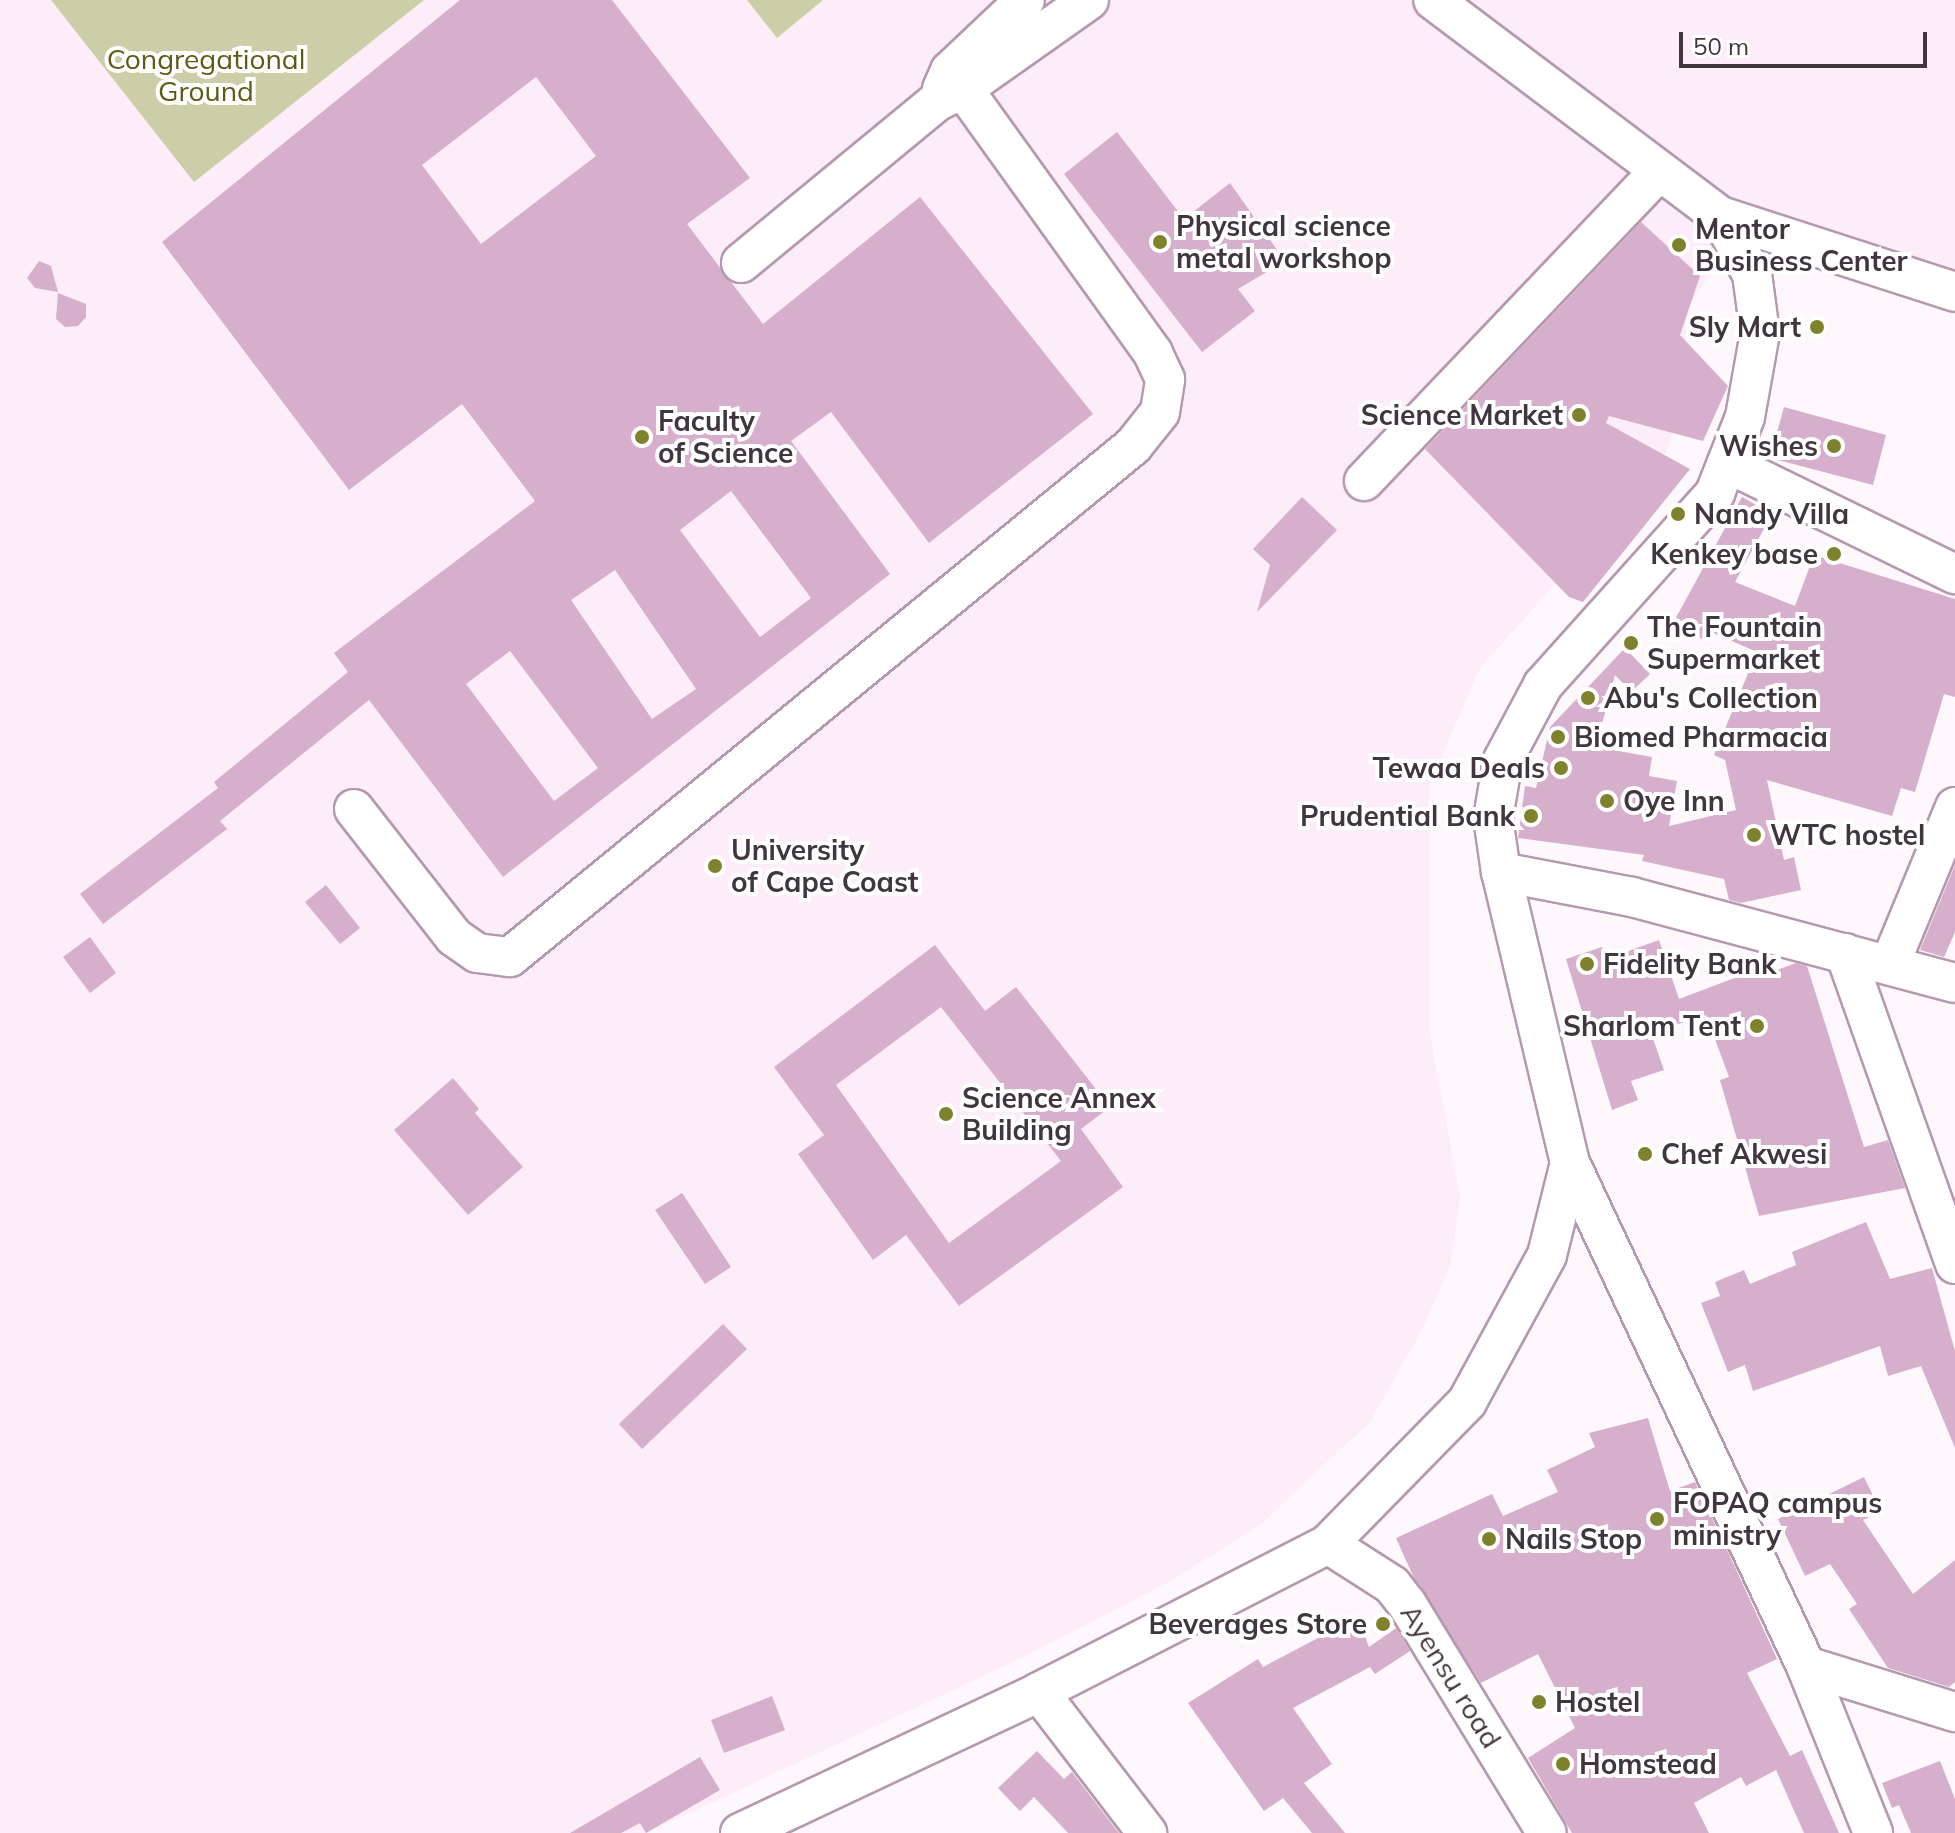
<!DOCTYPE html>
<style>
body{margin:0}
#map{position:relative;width:1955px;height:1833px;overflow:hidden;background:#fef8fc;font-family:Mulish,sans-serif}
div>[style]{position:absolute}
.built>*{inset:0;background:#fcedf8}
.green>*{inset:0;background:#cccea8}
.building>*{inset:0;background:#d6afcd}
.roads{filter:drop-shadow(2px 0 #b599ae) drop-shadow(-2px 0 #b599ae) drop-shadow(0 2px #b599ae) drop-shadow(0 -2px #b599ae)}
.minor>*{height:38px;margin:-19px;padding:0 19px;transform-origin:19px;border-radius:19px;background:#fff}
.dots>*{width:22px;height:22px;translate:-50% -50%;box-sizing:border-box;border:4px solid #fff;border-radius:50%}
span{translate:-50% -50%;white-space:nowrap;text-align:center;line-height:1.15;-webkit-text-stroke:8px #fff;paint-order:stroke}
.park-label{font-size:28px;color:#5b5c15}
.poi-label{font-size:28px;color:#41363e;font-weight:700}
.left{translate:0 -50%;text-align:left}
.right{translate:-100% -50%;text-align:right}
.street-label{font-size:28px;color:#41363e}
.scale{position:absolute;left:1679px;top:32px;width:248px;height:36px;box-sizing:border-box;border:4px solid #41363e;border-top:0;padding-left:10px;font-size:24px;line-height:28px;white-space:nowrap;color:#41363e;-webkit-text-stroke:6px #fff;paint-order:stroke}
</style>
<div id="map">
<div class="built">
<div style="clip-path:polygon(0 0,1955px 0,1955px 290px,1743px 224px,1686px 311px,1685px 400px,1661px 466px,1480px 668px,1430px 784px,1430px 1035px,1460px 1196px,1451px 1264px,1423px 1328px,1370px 1422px,1259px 1526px,1167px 1583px,1022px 1658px,647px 1833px,0 1833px)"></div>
</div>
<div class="green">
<div style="clip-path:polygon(51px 0,424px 0,194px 182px)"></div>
<div style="clip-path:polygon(747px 0,823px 0,777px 38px)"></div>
</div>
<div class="building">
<div style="clip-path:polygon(evenodd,460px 0,612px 0,750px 178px,687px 224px,763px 324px,920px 197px,1093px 414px,929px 543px,831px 412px,791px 441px,890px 574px,503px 877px,369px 700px,220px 821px,227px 829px,103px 924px,80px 894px,218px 788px,214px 782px,348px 672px,334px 653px,535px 501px,462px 404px,349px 490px,162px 242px,460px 0,536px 77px,596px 156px,481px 244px,422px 165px,536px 77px,460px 0,731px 491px,811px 598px,760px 637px,680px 530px,731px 491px,460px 0,615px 570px,696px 689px,652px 719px,571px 600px,615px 570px,460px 0,510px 651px,598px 768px,554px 801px,466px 684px,510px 651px)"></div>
<div style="clip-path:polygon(1117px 132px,1184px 219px,1230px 183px,1285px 261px,1238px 289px,1255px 311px,1202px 352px,1064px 174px)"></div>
<div style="clip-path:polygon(1641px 222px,1700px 276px,1680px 335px,1728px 386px,1703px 441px,1609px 416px,1606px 423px,1690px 469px,1583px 602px,1569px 597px,1425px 449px)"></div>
<div style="clip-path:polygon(39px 261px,51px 266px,58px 292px,35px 288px,27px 278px)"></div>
<div style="clip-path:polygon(58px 293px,86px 304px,86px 317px,78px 326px,65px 327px,56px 319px)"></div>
<div style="clip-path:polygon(1784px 407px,1886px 435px,1873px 485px,1770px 458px)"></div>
<div style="clip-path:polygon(1302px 497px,1337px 530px,1257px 612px,1270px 565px,1253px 549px)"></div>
<div style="clip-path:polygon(1742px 497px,1772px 514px,1735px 582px,1795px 606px,1814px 555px,1955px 599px,1955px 697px,1944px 694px,1915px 792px,1901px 788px,1892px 816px,1767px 780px,1784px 860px,1794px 857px,1801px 890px,1741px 903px,1729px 900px,1724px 879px,1642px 861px,1644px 855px,1518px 838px,1525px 786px,1536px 788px,1550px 727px,1625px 648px,1650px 674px,1631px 692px,1615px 675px,1596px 747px,1652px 757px,1649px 776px,1677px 781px,1669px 826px,1736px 810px,1725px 760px,1714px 755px,1757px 652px,1709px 631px,1704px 640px,1673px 623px)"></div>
<div style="clip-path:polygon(1955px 865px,1955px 932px,1944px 957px,1920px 950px)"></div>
<div style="clip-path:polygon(326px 885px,360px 928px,340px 944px,305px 902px)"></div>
<div style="clip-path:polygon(90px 937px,116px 973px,90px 993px,63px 957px)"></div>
<div style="clip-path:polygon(1659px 940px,1679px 999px,1769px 965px,1771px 972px,1796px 963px,1807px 966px,1864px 1147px,1888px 1140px,1905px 1188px,1759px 1216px,1720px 1080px,1729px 1077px,1706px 1015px,1651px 1033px,1664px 1070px,1631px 1081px,1638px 1100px,1612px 1110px,1566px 959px,1602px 947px,1606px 959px)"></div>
<div style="clip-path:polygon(evenodd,935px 945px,985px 1011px,1016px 987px,1110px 1107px,1081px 1129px,1123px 1187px,959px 1306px,906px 1235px,873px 1260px,798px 1154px,824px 1135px,774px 1067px,935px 945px,941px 1007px,1061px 1161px,949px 1243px,836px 1085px,941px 1007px)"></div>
<div style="clip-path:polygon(453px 1078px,479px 1109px,475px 1113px,523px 1167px,468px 1215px,394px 1130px)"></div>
<div style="clip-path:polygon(682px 1193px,731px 1267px,705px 1284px,655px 1210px)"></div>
<div style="clip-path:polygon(1866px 1222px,1890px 1279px,1932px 1268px,1955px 1351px,1955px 1448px,1921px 1366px,1888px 1376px,1880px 1346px,1753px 1391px,1745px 1365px,1728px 1372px,1701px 1303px,1720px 1296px,1715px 1282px,1744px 1270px,1750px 1284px,1796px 1265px,1792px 1252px)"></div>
<div style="clip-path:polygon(723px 1324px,747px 1349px,642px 1449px,619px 1424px)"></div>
<div style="clip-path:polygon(1648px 1418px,1670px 1491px,1695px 1482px,1724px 1543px,1777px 1659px,1747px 1673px,1790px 1756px,1802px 1750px,1839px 1833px,1804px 1833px,1776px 1770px,1746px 1786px,1741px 1777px,1694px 1803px,1709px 1833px,1572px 1833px,1528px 1758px,1575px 1728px,1538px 1654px,1481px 1683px,1413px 1576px,1396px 1538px,1492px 1494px,1503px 1516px,1558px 1492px,1547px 1470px,1595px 1447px,1589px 1433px)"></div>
<div style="clip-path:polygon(1864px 1477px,1881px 1512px,1863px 1520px,1913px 1594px,1955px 1560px,1955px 1682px,1949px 1687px,1888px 1668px,1849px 1609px,1857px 1604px,1830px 1564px,1805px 1576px,1778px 1519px)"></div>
<div style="clip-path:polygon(1358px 1617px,1369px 1647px,1396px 1628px,1410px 1651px,1375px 1674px,1370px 1667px,1293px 1708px,1332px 1764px,1304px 1783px,1345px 1833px,1312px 1833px,1283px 1798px,1264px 1811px,1188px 1703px,1258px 1659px,1263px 1667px)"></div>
<div style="clip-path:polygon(772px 1696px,785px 1730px,724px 1753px,711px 1720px)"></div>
<div style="clip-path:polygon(1037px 1751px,1064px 1779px,1072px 1772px,1119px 1833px,1068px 1833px,1034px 1797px,1020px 1811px,998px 1788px)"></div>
<div style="clip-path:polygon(700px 1757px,720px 1790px,646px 1833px,640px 1823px,621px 1833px,570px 1833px)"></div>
<div style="clip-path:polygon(1940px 1761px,1955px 1799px,1955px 1833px,1911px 1833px,1899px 1805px,1892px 1808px,1882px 1783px)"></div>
</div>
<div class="roads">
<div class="minor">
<div style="left:942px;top:89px;width:20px;rotate:-66deg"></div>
<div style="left:950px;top:71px;width:103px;rotate:-43.4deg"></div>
<div style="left:1720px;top:216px;width:247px;rotate:17.9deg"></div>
<div style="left:741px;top:263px;width:253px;rotate:-39.5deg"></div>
<div style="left:936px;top:102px;width:30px;rotate:-26deg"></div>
<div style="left:963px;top:89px;width:154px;rotate:-35.2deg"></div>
<div style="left:1727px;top:463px;width:254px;rotate:26deg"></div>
<div style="left:1364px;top:481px;width:428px;rotate:-46.4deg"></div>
<div style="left:354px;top:809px;width:162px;rotate:52deg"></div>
<div style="left:454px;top:937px;width:28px;rotate:35deg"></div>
<div style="left:477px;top:953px;width:33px;rotate:7deg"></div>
<div style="left:510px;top:957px;width:806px;rotate:-39.36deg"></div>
<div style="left:1133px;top:446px;width:43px;rotate:-51.5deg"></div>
<div style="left:1160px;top:412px;width:33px;rotate:-81deg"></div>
<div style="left:1165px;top:379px;width:29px;rotate:-115deg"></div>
<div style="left:1153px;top:353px;width:347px;rotate:-125.7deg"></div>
<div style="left:1501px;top:872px;width:133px;rotate:10.8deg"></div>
<div style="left:1632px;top:897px;width:334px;rotate:14.9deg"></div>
<div style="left:1845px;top:953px;width:330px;rotate:70.5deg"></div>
<div style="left:1890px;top:964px;width:170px;rotate:-67.5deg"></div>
<div style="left:1570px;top:1163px;width:556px;rotate:64.86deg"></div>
<div style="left:1806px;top:1666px;width:180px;rotate:68.1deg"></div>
<div style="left:1328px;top:1544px;width:76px;rotate:32.6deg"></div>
<div style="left:1392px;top:1585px;width:24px;rotate:52deg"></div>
<div style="left:1407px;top:1604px;width:268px;rotate:58.6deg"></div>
<div style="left:1806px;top:1666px;width:156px;rotate:17.2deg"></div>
<div style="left:1039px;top:1692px;width:178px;rotate:52.5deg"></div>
<div style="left:740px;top:1833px;width:331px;rotate:-25.2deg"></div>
<div style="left:1039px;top:1692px;width:325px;rotate:-27.1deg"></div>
<div style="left:1328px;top:1544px;width:199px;rotate:-45.6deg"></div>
<div style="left:1467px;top:1402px;width:167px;rotate:-61.4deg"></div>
<div style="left:1547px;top:1255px;width:95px;rotate:-76deg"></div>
<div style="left:1570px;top:1163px;width:299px;rotate:-103.3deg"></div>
<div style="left:1501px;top:872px;width:55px;rotate:-98.4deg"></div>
<div style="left:1493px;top:818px;width:59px;rotate:-80.2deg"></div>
<div style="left:1503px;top:760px;width:85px;rotate:-61.9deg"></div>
<div style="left:1543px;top:685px;width:258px;rotate:-48.1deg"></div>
<div style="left:1715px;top:493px;width:82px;rotate:-68.5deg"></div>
<div style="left:1745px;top:417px;width:85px;rotate:-79.9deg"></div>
<div style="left:1760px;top:333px;width:60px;rotate:-97.7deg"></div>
<div style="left:1752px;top:274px;width:66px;rotate:-118.9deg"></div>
<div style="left:1720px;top:216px;width:359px;rotate:-143deg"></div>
</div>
</div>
<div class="dots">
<div style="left:1160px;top:242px;background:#7f822c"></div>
<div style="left:1679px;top:245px;background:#7f822c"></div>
<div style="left:1817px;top:327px;background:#7f822c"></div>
<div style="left:1579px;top:415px;background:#7f822c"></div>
<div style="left:642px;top:437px;background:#7f822c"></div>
<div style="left:1834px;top:446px;background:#7f822c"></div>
<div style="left:1678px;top:514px;background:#7f822c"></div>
<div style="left:1834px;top:554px;background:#7f822c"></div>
<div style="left:1631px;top:643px;background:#7f822c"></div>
<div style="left:1588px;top:698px;background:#7f822c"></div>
<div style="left:1558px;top:737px;background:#7f822c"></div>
<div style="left:1561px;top:768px;background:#7f822c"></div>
<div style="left:1607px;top:801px;background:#7f822c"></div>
<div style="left:1531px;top:816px;background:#7f822c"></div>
<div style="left:1754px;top:835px;background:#7f822c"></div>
<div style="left:715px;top:866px;background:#7f822c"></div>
<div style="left:1587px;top:964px;background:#7f822c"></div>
<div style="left:1757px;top:1026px;background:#7f822c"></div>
<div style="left:946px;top:1114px;background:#7f822c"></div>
<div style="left:1645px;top:1154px;background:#7f822c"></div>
<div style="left:1657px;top:1519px;background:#7f822c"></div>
<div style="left:1489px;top:1539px;background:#7f822c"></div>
<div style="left:1383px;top:1624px;background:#7f822c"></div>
<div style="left:1539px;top:1702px;background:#7f822c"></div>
<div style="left:1563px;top:1764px;background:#7f822c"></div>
</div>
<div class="park-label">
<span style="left:206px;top:75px">Congregational<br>Ground</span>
</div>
<div class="poi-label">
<span class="left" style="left:1176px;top:242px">Physical science<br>metal workshop</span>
<span class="left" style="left:1695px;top:245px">Mentor<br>Business Center</span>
<span class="right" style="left:1801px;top:327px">Sly Mart</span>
<span class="right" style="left:1563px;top:415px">Science Market</span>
<span class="left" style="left:658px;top:437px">Faculty<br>of Science</span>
<span class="right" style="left:1818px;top:446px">Wishes</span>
<span class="left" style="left:1694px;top:514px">Nandy Villa</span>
<span class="right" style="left:1818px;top:554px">Kenkey base</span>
<span class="left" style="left:1647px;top:643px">The Fountain<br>Supermarket</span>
<span class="left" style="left:1604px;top:698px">Abu's Collection</span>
<span class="left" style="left:1574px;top:737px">Biomed Pharmacia</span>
<span class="right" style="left:1545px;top:768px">Tewaa Deals</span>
<span class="left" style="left:1623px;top:801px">Oye Inn</span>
<span class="right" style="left:1515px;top:816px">Prudential Bank</span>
<span class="left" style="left:1770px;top:835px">WTC hostel</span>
<span class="left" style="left:731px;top:866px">University<br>of Cape Coast</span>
<span class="left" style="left:1603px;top:964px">Fidelity Bank</span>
<span class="right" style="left:1741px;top:1026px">Sharlom Tent</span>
<span class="left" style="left:962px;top:1114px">Science Annex<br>Building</span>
<span class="left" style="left:1661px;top:1154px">Chef Akwesi</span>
<span class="left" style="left:1673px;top:1519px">FOPAQ campus<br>ministry</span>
<span class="left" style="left:1505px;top:1539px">Nails Stop</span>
<span class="right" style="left:1367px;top:1624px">Beverages Store</span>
<span class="left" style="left:1555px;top:1702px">Hostel</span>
<span class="left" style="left:1579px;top:1764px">Homstead</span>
</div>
<div class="street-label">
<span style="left:1451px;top:1676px;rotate:58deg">Ayensu road</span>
</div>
<div class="scale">50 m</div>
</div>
